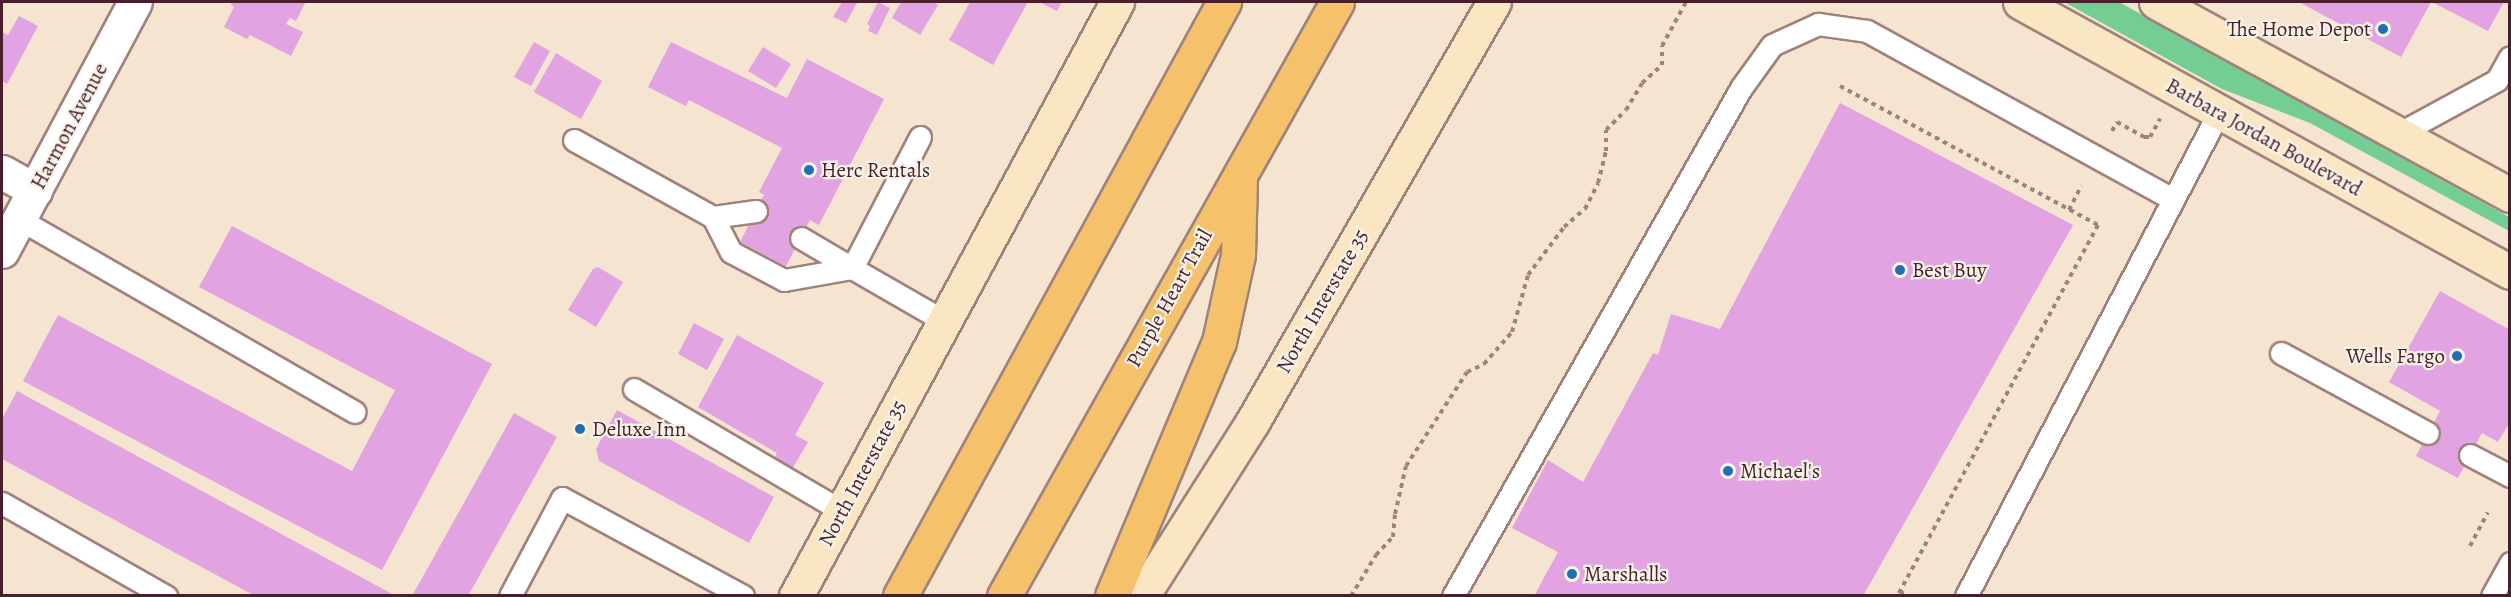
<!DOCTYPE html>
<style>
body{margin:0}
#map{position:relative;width:2511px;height:597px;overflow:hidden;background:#f5e4cf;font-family:Alegreya,serif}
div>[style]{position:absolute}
.green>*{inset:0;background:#74cd93}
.building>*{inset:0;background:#e1a3e1}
.path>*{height:4px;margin-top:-2px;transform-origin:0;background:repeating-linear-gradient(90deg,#a0827d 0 4.5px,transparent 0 9px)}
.roads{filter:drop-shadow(2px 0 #a0827d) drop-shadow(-2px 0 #a0827d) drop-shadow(0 2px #a0827d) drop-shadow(0 -2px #a0827d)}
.lane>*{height:21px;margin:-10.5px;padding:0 10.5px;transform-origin:10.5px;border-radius:10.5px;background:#fff}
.street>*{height:33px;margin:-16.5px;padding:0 16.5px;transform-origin:16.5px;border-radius:16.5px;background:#fff}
.secondary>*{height:33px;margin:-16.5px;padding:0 16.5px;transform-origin:16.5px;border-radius:16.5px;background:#fbe6c4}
.highway>*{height:33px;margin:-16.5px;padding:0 16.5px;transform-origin:16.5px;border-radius:16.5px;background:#f5c16b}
.dots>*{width:16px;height:16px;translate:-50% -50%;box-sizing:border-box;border:3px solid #f7f3e8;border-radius:50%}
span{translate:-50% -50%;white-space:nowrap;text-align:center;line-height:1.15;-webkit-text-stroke:4.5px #f7f3e8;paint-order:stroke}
.poi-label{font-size:21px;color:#4a1f2b}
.right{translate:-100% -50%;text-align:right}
.left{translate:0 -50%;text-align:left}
.street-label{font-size:21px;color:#4a1f2b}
.frame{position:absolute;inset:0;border:3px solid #4a1f2b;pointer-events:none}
</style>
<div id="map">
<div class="green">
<div style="clip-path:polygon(2064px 2px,2119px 2px,2509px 217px,2509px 231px,2310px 123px,2222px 89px)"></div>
</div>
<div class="building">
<div style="clip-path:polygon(232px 2px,305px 3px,296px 21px,290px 18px,286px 24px,303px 32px,291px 56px,250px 35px,247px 39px,224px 27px,234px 7px,231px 5px)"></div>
<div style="clip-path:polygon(842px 2px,857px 3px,846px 23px,833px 17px)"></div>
<div style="clip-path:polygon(878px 2px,890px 8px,877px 35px,868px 31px,870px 26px,867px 24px)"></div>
<div style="clip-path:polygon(901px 2px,933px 2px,938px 5px,920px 35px,892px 18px)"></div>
<div style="clip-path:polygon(970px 2px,1028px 2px,993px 65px,949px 40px)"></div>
<div style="clip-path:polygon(1039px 2px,1062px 2px,1057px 11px)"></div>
<div style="clip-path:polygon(2299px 2px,2431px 2px,2401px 57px)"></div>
<div style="clip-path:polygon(2432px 2px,2504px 2px,2488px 31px)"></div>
<div style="clip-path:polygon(19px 16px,38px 26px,7px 84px,2px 81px,2px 32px,8px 35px)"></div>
<div style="clip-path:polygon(534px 42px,550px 51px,531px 86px,514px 77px)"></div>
<div style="clip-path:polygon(671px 42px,787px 98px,807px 59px,884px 99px,819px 225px,810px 220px,786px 266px,740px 242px,764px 195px,759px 192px,782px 148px,689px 100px,686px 106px,648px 87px)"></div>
<div style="clip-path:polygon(763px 47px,791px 64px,776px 88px,748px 71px)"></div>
<div style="clip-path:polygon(556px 53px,602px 81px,581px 119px,534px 92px)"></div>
<div style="clip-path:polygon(1840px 103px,2073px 225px,1863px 596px,1534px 596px,1558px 552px,1512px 528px,1548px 460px,1583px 482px,1653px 353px,1658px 355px,1671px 314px,1720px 329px)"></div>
<div style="clip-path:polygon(232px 226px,492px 364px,382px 570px,23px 381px,58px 315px,352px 471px,395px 390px,199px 287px)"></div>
<div style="clip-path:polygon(598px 267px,623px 282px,596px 327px,568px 310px,593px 269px)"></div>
<div style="clip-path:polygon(2440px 291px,2510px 330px,2510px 422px,2498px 442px,2482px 433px,2458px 478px,2416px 456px,2440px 411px,2389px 382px)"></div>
<div style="clip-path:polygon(694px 323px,724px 339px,707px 370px,678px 354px)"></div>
<div style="clip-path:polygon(737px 335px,824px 383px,795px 435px,808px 442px,792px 469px,774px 459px,777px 453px,698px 407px)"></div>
<div style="clip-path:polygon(17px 391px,396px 596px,255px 596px,2px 459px,2px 419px)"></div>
<div style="clip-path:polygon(617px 410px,774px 497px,749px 543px,599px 461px,596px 449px)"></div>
<div style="clip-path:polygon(514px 413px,557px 437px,468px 596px,412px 596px)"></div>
</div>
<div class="path">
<div style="left:1840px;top:86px;width:293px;rotate:28.3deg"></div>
<div style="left:2098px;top:225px;width:422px;rotate:118.4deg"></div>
<div style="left:2112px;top:131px;width:10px;rotate:-61deg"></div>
<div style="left:2117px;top:122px;width:31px;rotate:29deg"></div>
<div style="left:2144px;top:137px;width:6px"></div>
<div style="left:2150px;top:137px;width:21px;rotate:-61deg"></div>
<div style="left:2069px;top:210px;width:27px;rotate:-63deg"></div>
<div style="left:2470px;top:546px;width:38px;rotate:-62deg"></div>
<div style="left:1900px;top:591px;width:9px;rotate:36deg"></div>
<div style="left:1351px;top:596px;width:48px;rotate:-58.6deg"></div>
<div style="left:1376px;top:555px;width:25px;rotate:-47deg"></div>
<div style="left:1393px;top:537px;width:23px;rotate:-85deg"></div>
<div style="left:1395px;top:514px;width:49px;rotate:-77.1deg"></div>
<div style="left:1406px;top:466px;width:112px;rotate:-57deg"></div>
<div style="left:1467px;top:372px;width:19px;rotate:-25deg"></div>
<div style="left:1484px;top:364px;width:43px;rotate:-48.8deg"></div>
<div style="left:1512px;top:332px;width:59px;rotate:-74.3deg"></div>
<div style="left:1528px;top:275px;width:60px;rotate:-53.1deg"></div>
<div style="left:1564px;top:227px;width:28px;rotate:-41deg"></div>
<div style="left:1585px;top:209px;width:29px;rotate:-63deg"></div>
<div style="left:1598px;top:183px;width:33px;rotate:-76deg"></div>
<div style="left:1606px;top:151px;width:21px;rotate:-90deg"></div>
<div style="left:1606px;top:130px;width:28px;rotate:-45deg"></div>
<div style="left:1626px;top:110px;width:31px;rotate:-59deg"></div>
<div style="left:1642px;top:83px;width:27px;rotate:-42deg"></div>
<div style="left:1662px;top:65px;width:19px;rotate:-90deg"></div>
<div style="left:1662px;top:46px;width:50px;rotate:-61.4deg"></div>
<div style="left:2441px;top:596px;width:1px;rotate:-90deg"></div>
</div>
<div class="roads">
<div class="lane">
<div style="left:2398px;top:134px;width:113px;rotate:-28.6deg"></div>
<div style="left:2497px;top:80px;width:26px;rotate:-61deg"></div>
<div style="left:920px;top:137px;width:148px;rotate:117.4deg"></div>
<div style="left:852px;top:268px;width:106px;rotate:29.9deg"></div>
<div style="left:574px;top:140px;width:159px;rotate:29deg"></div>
<div style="left:756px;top:211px;width:43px;rotate:172.1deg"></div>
<div style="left:713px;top:217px;width:39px;rotate:63deg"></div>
<div style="left:731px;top:252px;width:60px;rotate:27.8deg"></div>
<div style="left:784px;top:280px;width:69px;rotate:-10deg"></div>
<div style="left:852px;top:268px;width:59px;rotate:-149.5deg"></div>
<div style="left:19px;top:219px;width:387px;rotate:29.9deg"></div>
<div style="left:2281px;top:353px;width:167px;rotate:28.6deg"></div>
<div style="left:634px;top:389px;width:241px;rotate:30.4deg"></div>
<div style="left:2470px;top:455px;width:45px;rotate:27.7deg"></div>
<div style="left:2px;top:503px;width:189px;rotate:29.6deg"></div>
<div style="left:510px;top:596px;width:111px;rotate:-62deg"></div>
<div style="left:562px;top:498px;width:206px;rotate:28.4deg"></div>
<div style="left:1453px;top:596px;width:584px;rotate:-60.45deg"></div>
<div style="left:1741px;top:88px;width:53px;rotate:-54.2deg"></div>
<div style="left:1772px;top:45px;width:51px;rotate:-24.5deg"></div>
<div style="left:1818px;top:24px;width:49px;rotate:8.1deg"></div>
<div style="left:1867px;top:31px;width:349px;rotate:28.8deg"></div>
<div style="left:1966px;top:596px;width:546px;rotate:-62.4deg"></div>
<div style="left:2492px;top:596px;width:38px;rotate:-61deg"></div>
</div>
<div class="street">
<div style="left:2px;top:172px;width:38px;rotate:29deg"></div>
<div style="left:2px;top:251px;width:282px;rotate:-61.9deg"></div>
</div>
<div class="secondary">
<div style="left:2020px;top:2px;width:559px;rotate:28.86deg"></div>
<div style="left:2156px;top:2px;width:403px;rotate:28.6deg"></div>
<div style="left:796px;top:596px;width:675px;rotate:-61.61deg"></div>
<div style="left:1142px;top:596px;width:207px;rotate:-57.6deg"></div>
<div style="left:1253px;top:421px;width:483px;rotate:-60.1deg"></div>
</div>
<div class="highway">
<div style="left:900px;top:596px;width:677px;rotate:-61.39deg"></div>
<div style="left:1004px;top:596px;width:681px;rotate:-60.72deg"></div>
<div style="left:1112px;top:596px;width:276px;rotate:-67.2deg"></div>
<div style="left:1219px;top:342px;width:89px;rotate:-77.7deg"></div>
<div style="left:1238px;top:255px;width:78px;rotate:-88.5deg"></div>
</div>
</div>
<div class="dots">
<div style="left:2383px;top:29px;background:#1f6fb2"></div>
<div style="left:809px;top:170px;background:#1f6fb2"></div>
<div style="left:1900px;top:270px;background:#1f6fb2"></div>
<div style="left:2457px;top:356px;background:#1f6fb2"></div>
<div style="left:580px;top:429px;background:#1f6fb2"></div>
<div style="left:1728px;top:471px;background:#1f6fb2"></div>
<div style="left:1572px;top:574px;background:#1f6fb2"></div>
</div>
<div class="poi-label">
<span class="right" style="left:2371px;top:29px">The Home Depot</span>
<span class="left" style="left:821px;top:170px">Herc Rentals</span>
<span class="left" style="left:1912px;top:270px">Best Buy</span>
<span class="right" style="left:2445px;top:356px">Wells Fargo</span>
<span class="left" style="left:592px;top:429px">Deluxe Inn</span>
<span class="left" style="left:1740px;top:471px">Michael's</span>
<span class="left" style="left:1584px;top:574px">Marshalls</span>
</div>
<div class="street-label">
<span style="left:69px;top:126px;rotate:-62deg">Harmon Avenue</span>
<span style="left:2264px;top:137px;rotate:29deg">Barbara Jordan Boulevard</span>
<span style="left:1169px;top:298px;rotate:-61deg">Purple Heart Trail</span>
<span style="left:1322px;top:301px;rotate:-60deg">North Interstate 35</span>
<span style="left:862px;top:473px;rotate:-62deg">North Interstate 35</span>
</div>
<div class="frame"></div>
</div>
